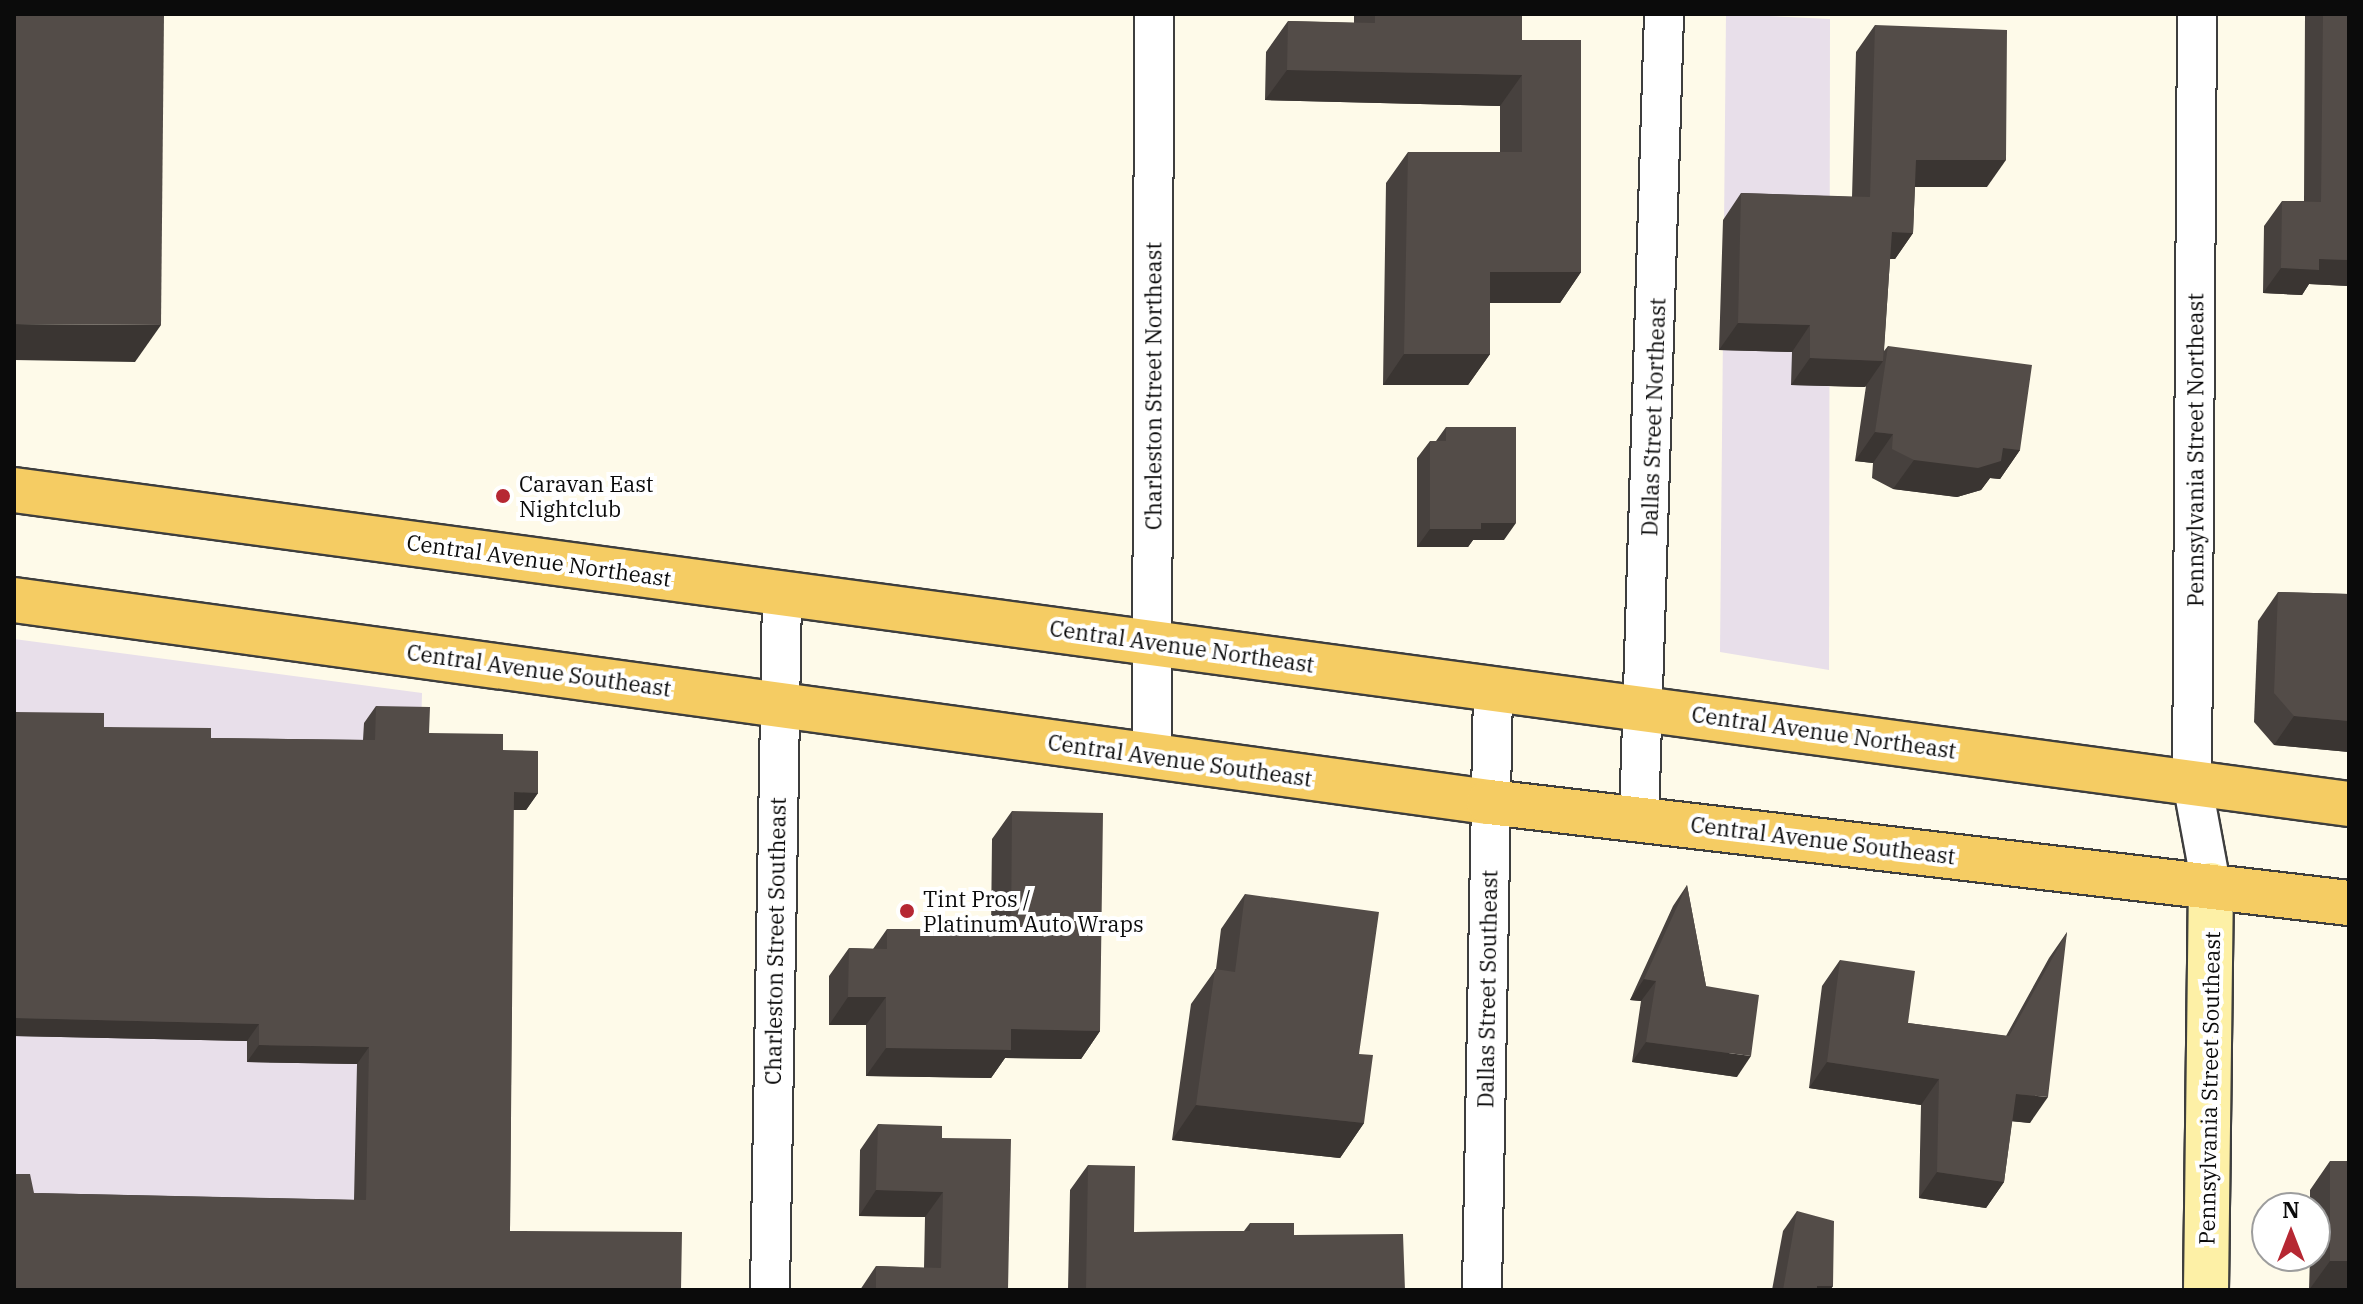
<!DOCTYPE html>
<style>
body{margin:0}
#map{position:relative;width:2363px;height:1304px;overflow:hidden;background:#fefae9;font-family:"IBM Plex Serif",serif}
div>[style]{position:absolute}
.industrial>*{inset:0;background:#e8dfea}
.roads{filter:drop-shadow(2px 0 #3e3e3e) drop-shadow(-2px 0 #3e3e3e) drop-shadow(0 2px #3e3e3e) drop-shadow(0 -2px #3e3e3e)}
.street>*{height:38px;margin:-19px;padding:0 19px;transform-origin:19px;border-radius:19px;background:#fff}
.secondary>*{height:44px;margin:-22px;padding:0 22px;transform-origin:22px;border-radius:22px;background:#fdf0a6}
.primary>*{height:44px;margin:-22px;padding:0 22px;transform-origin:22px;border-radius:22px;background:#f5cc63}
.wall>*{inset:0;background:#47413e}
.shaded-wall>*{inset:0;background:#3a3532}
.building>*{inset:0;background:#534c48}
.dots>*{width:22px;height:22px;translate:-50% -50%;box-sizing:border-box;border:4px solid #fff;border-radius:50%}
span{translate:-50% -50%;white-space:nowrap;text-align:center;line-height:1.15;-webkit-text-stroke:8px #fff;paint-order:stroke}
.street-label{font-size:22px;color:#0b0b0b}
.poi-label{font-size:22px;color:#0b0b0b}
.left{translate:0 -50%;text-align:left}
.frame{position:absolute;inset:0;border:16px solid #0b0b0b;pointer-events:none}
.north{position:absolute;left:2251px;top:1192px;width:80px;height:80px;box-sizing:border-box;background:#fff;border:2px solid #9d9d9d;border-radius:50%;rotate:0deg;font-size:22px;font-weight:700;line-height:32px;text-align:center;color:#0b0b0b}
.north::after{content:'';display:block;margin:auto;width:28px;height:36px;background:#b62833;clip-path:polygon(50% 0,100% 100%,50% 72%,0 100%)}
</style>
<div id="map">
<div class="industrial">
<div style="clip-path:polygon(1726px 14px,1830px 19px,1829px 670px,1720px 652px)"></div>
<div style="clip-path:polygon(14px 639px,422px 693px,407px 1290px,14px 1290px)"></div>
</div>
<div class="roads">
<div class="street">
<div style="left:2197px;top:14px;width:768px;rotate:90.37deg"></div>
<div style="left:2192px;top:782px;width:105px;rotate:79.5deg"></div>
<div style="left:1152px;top:757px;width:743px;rotate:-89.85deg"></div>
<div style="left:1639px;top:819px;width:805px;rotate:-88.22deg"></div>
<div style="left:770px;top:1290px;width:697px;rotate:-89.01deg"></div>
<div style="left:1482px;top:1290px;width:603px;rotate:-88.95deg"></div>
</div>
<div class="secondary">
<div style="left:2206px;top:1290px;width:405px;rotate:-89.3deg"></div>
</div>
<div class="primary">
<div style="left:14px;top:490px;width:2356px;rotate:7.66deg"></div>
<div style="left:14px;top:600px;width:1489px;rotate:7.8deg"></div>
<div style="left:1489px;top:802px;width:866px;rotate:6.7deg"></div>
</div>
</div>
<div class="wall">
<div style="clip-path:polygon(1354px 14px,1522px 14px,1522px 40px,1581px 272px,1560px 303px,1490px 303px,1490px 354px,1468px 385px,1383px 385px,1386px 183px,1408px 152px,1500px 152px,1500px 106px,1265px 100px,1266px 52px,1288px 21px,1354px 23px)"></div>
<div style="clip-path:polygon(2305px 14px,2349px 14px,2349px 286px,2309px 284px,2302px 295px,2263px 293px,2264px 226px,2282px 201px,2304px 201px)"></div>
<div style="clip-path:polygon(1875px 25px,1987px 187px,1915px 187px,1913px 233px,1895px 259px,1890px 259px,1884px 351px,1888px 346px,2020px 450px,2000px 479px,1990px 478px,1981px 490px,1957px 497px,1893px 489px,1872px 478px,1873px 463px,1855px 461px,1866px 386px,1865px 387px,1791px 385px,1792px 352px,1719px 350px,1723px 220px,1741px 193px,1852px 197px,1856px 52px)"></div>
<div style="clip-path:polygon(1446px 427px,1504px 540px,1473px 540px,1468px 547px,1417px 547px,1417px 458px,1430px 441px,1436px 441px)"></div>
<div style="clip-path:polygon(2278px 592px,2349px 594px,2349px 752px,2274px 745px,2254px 722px,2258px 621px)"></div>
<div style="clip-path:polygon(376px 706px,429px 733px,503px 750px,538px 793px,526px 810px,513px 810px,510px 1231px,681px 1290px,34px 1193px,354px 1200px,357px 1064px,247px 1062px,247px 1041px,14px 1036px,14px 712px,104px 727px,211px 738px,363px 740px,364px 723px)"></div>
<div style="clip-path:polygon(1012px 811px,1100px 1031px,1081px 1059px,1005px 1058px,991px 1078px,866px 1076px,866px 1025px,829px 1025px,829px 976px,849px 948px,873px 949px,887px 929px,991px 930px,992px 839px)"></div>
<div style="clip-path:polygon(1687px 885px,1706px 986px,1737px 1077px,1632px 1062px,1641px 1001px,1630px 1000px,1673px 906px)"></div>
<div style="clip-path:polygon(1245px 894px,1359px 1054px,1364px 1123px,1340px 1158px,1172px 1140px,1191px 1004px,1216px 969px,1221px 929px)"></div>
<div style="clip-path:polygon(2067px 932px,2030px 1123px,2012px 1121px,2004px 1182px,1986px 1208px,1919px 1198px,1921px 1105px,1809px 1088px,1822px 986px,1840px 960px,1908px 1023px,2006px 1036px,2049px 958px)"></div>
<div style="clip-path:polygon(878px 1124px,942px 1138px,1008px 1290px,860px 1290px,876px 1266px,924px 1268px,925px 1217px,859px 1216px,860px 1150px)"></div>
<div style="clip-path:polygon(2330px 1161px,2349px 1290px,2309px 1290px,2310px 1256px,2315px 1256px,2315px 1208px,2310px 1208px,2310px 1190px)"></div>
<div style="clip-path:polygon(1088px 1165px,1134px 1232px,1244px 1231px,1250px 1223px,1294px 1235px,1405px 1290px,1068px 1290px,1070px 1190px)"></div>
<div style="clip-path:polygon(1797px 1211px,1833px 1286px,1830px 1290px,1772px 1290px,1783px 1231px)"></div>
</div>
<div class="shaded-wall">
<div style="clip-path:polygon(1287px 70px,1522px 75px,1500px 106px,1265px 100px)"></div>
<div style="clip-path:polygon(1916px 160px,2006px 160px,1987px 187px,1898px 187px)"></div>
<div style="clip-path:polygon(1892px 232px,1913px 233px,1895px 259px,1873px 259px)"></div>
<div style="clip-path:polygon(2319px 259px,2349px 260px,2349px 286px,2309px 284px,2302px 295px,2263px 293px,2281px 268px)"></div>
<div style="clip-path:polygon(1490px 272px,1581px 272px,1560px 303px,1468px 303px)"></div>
<div style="clip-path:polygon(1738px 323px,1810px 325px,1792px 352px,1719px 350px)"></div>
<div style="clip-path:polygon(14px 324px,161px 325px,135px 362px,14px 360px)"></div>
<div style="clip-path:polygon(1404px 354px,1490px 354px,1468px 385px,1383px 385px)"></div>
<div style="clip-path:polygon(1810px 358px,1883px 361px,1865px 387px,1791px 385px)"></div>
<div style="clip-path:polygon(1875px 432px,1893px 434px,1873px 463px,1855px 461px)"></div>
<div style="clip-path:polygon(2003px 448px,2020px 450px,2000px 479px,1990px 478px,1981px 490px,1957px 497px,1893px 489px,1914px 460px)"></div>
<div style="clip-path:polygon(1481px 523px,1516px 523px,1504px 540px,1473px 540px,1468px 547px,1417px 547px,1430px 529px)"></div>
<div style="clip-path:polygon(2294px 716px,2349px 721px,2349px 752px,2274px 745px)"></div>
<div style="clip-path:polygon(514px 792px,538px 793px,526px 810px,501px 810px)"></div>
<div style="clip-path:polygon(1644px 979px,1656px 981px,1641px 1001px,1630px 1000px)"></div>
<div style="clip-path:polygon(848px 997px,886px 997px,866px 1025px,829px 1025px)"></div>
<div style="clip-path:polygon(14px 1018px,259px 1024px,247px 1041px,14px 1036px)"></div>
<div style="clip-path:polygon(1011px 1029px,1100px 1031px,1081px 1059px,1005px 1058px,991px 1078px,866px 1076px,886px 1048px)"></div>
<div style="clip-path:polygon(1646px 1042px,1751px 1056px,1737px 1077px,1632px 1062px)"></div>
<div style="clip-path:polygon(259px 1045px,369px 1047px,357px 1064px,247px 1062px)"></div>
<div style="clip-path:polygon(1827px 1062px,1939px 1079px,1921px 1105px,1809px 1088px)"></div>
<div style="clip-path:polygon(2016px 1094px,2048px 1097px,2030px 1123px,1998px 1120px)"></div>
<div style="clip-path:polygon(1196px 1105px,1364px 1123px,1340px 1158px,1172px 1140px)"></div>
<div style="clip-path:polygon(1937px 1172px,2004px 1182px,1986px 1208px,1919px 1198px)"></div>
<div style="clip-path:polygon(876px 1190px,943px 1192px,925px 1217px,859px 1216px)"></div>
<div style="clip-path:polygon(2330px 1261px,2349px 1261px,2349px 1290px,2309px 1290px)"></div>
<div style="clip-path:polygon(1817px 1286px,1833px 1286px,1830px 1290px,1814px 1290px)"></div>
</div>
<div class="building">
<div style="clip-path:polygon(14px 14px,164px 14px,161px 325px,14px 324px)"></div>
<div style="clip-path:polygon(1375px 14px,1522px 14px,1522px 40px,1581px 40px,1581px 272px,1490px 272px,1490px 354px,1404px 354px,1408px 152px,1522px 152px,1522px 75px,1287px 70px,1288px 21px,1375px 23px)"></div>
<div style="clip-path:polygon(2323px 14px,2349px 14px,2349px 260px,2319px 259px,2319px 270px,2281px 268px,2282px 201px,2321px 202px)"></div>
<div style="clip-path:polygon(1875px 25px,2007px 30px,2006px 160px,1916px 160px,1913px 233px,1892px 232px,1883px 361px,1810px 358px,1810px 325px,1738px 323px,1741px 193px,1870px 197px)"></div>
<div style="clip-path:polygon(1888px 346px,2032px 365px,2020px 450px,2003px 448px,2001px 461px,1978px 468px,1914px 460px,1892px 449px,1893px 434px,1875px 432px)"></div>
<div style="clip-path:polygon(1446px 427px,1516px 427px,1516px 523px,1481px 523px,1481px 529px,1430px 529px,1430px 441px,1446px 441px)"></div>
<div style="clip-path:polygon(2278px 592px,2349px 594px,2349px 721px,2294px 716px,2274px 693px)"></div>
<div style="clip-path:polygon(376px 706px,430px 707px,429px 733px,503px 734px,503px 750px,538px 751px,538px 793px,514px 792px,510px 1231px,682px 1232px,681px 1290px,14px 1290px,14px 1174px,30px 1174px,34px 1193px,366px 1200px,369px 1047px,259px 1045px,259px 1024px,14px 1018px,14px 712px,104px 713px,104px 727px,211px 728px,211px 738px,375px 740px)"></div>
<div style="clip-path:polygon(1012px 811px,1103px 813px,1100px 1031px,1011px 1029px,1011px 1050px,886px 1048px,886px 997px,848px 997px,849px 948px,887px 949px,887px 929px,1011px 930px)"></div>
<div style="clip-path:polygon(1687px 885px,1706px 986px,1759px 995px,1751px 1056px,1646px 1042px,1656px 981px,1644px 979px)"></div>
<div style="clip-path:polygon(1245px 894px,1379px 912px,1359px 1054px,1373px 1055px,1364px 1123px,1196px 1105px,1215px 969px,1235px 972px)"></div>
<div style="clip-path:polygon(2067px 932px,2048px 1097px,2016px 1094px,2004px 1182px,1937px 1172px,1939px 1079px,1827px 1062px,1840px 960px,1915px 971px,1908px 1023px,2009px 1036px)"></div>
<div style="clip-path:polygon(878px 1124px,942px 1126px,942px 1138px,1011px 1139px,1008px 1290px,876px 1290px,876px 1266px,941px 1268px,943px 1192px,876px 1190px)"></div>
<div style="clip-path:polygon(2330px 1161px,2349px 1161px,2349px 1261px,2330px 1261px)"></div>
<div style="clip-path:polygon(1088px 1165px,1135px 1166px,1134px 1232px,1250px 1231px,1250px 1223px,1294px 1223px,1294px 1235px,1403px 1234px,1405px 1290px,1086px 1290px)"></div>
<div style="clip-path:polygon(1797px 1211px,1834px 1221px,1833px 1286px,1817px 1286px,1817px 1290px,1783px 1290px)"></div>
</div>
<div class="dots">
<div style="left:503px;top:496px;background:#b62833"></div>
<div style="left:907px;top:911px;background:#b62833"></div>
</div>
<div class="street-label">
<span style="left:1153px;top:386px;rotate:-90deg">Charleston Street Northeast</span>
<span style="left:1653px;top:417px;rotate:-88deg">Dallas Street Northeast</span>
<span style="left:2195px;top:450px;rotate:-90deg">Pennsylvania Street Northeast</span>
<span style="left:539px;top:560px;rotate:8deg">Central Avenue Northeast</span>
<span style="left:1182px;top:646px;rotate:8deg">Central Avenue Northeast</span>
<span style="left:539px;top:670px;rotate:8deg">Central Avenue Southeast</span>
<span style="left:1824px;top:732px;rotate:8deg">Central Avenue Northeast</span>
<span style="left:1180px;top:760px;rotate:8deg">Central Avenue Southeast</span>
<span style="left:1823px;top:840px;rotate:7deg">Central Avenue Southeast</span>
<span style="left:775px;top:941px;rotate:-89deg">Charleston Street Southeast</span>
<span style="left:1487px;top:989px;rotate:-89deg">Dallas Street Southeast</span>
<span style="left:2209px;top:1088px;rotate:-89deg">Pennsylvania Street Southeast</span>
</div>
<div class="poi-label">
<span class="left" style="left:519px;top:496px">Caravan East<br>Nightclub</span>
<span class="left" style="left:923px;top:911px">Tint Pros /<br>Platinum Auto Wraps</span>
</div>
<div class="frame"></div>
<div class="north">N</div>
</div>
